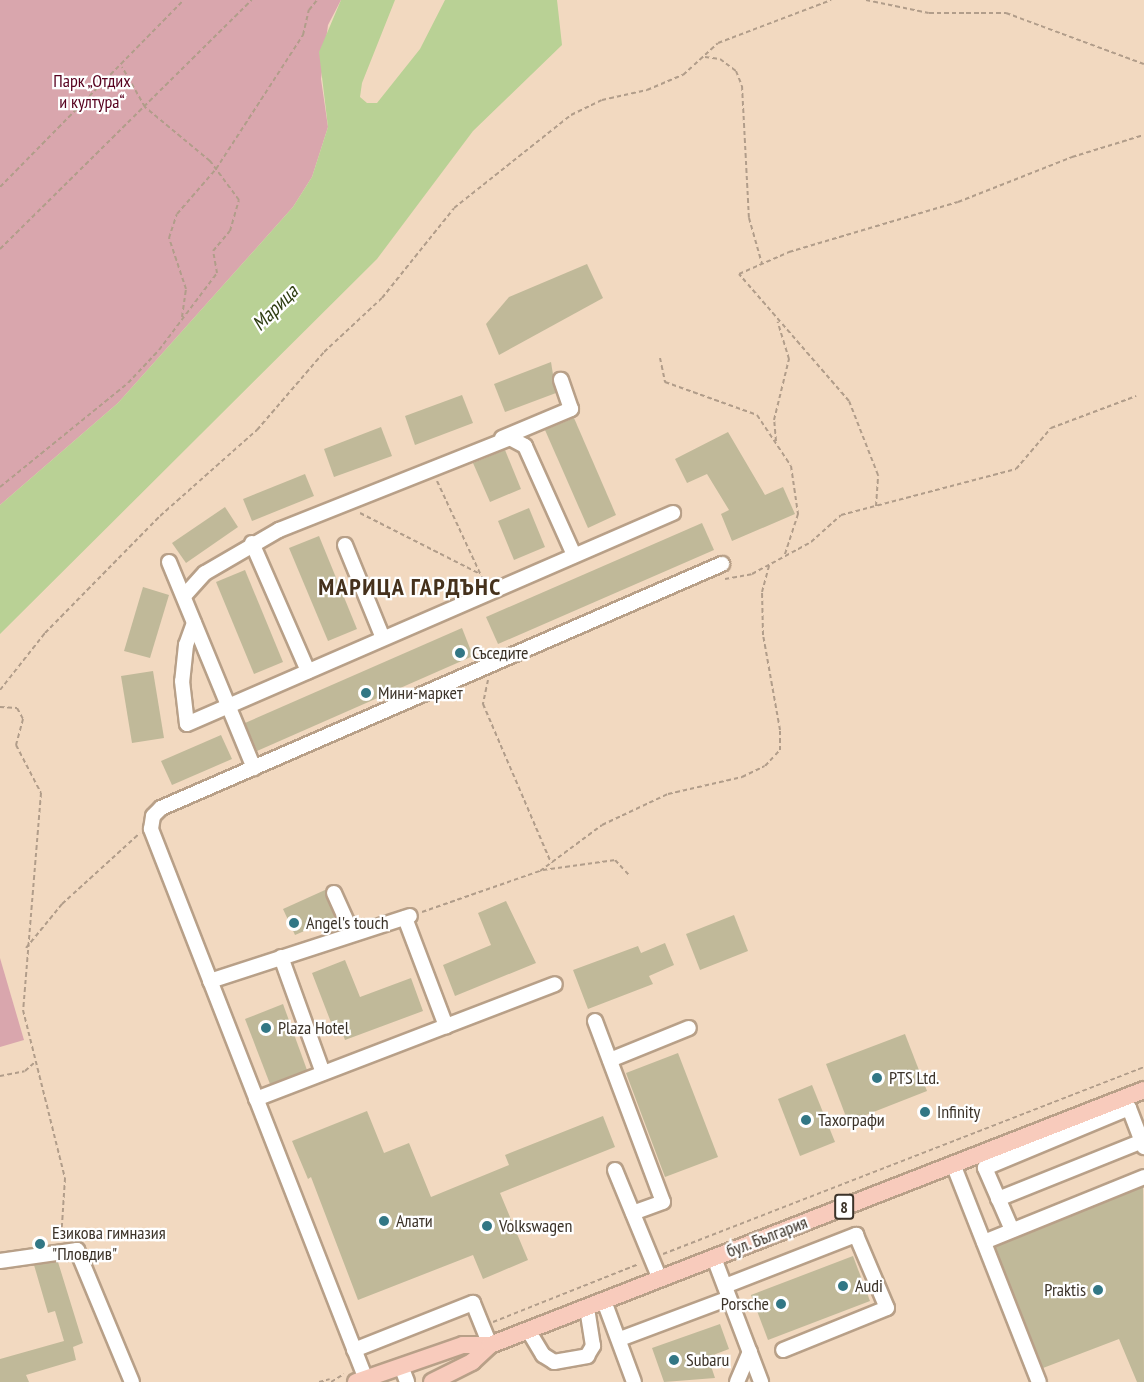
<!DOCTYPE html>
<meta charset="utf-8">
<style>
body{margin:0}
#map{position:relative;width:1144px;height:1382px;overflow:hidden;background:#f2d9c0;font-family:"PT Sans Narrow",sans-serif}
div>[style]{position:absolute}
.green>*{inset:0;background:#d9a6ad}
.water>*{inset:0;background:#b9d195}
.building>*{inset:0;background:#c0b999}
.path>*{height:2px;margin-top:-1px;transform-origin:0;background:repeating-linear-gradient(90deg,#b19d8a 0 4.5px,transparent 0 7.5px)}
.roads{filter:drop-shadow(2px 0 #b8a088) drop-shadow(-2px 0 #b8a088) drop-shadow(0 2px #b8a088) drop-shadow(0 -2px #b8a088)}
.minor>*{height:14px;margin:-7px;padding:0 7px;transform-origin:7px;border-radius:7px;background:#fff}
.major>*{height:16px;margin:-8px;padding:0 8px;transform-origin:8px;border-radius:8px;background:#f8cbbc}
.dots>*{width:16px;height:16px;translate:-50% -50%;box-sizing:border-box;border:3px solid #fff;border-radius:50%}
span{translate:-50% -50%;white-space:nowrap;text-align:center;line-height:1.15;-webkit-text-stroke:4.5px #fff;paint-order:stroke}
.shield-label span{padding:2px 4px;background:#fff;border:2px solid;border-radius:4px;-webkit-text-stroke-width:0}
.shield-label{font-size:16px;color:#3c3329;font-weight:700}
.park-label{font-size:18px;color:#57011e}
.poi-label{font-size:18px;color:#3c3329}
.left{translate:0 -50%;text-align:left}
.right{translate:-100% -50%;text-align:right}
.street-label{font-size:18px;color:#3c3329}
.water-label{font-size:20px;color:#2e3d11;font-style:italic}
.district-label{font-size:24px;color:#45311c;font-weight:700;letter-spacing:1.5px}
</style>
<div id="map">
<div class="green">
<div style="clip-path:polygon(0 0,341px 0,328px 25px,321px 79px,328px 127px,312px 177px,293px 207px,118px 403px,0 505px)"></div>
<div style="clip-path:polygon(0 958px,24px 1040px,0 1047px)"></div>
</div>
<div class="water">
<div style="clip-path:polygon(341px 0,395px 0,362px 83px,360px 97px,367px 103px,377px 103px,420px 49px,445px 0,557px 0,562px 45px,473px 131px,377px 259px,0 634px,0 505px,118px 403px,293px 207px,312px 177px,328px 127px,319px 52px)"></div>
</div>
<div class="building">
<div style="clip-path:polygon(587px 264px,603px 298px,499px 355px,486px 324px,509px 297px)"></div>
<div style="clip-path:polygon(551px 362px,556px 393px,505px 412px,494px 384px)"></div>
<div style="clip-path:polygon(462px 395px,473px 423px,415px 445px,405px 416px)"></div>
<div style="clip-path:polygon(574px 418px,616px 515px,588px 528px,545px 430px)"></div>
<div style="clip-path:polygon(381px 427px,392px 456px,334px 477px,324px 449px)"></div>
<div style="clip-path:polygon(728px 432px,765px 495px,783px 487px,795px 514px,732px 541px,721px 514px,729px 510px,707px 474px,687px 483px,675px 459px)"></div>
<div style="clip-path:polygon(505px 450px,521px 489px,490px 502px,473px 463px)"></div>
<div style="clip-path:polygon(305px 474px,314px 496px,252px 521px,243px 499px)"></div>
<div style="clip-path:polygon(225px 507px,238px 527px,186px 563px,172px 543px)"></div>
<div style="clip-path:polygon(529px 508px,545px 547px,514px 560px,498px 521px)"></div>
<div style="clip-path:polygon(702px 523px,714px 550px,498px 644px,486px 617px)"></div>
<div style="clip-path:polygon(319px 536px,357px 629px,328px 641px,289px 548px)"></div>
<div style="clip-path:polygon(245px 570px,283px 662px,254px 674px,216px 582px)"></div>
<div style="clip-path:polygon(143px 587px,169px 595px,150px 658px,124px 651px)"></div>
<div style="clip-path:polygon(462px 628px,473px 656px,257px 751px,245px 723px)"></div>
<div style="clip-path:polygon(153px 671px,164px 738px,132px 743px,121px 676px)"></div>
<div style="clip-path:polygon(221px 735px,232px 759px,172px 785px,161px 761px)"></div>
<div style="clip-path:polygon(325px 890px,335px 918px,295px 935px,283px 909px)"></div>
<div style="clip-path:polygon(506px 901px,536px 963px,455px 996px,443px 965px,491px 945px,478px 913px)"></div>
<div style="clip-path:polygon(734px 915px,748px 951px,700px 970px,686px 934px)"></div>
<div style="clip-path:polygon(665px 943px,674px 965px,649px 976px,653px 984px,588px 1009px,573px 970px,638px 946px,641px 953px)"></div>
<div style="clip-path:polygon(345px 960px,360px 997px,411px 978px,423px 1011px,345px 1040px,339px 1023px,332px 1025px,312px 973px)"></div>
<div style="clip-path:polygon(283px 1004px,307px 1070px,270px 1084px,245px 1019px)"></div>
<div style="clip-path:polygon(905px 1034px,927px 1091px,848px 1122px,826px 1064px)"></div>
<div style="clip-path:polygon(678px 1053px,718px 1157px,665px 1177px,626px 1073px)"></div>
<div style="clip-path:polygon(812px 1085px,835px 1142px,800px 1156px,778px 1099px)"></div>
<div style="clip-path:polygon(367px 1111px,384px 1153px,409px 1143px,431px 1197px,509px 1165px,505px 1155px,603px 1116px,615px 1147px,500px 1193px,528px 1260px,483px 1279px,473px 1255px,358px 1300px,311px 1177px,308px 1179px,292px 1141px)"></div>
<div style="clip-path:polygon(1143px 1187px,1144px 1382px,1137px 1382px,1119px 1339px,1043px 1368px,995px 1247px)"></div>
<div style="clip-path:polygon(853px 1256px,870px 1301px,768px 1340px,751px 1295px)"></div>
<div style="clip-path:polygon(58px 1262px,83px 1343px,73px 1347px,76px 1360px,26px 1375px,29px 1382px,0 1382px,0 1359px,64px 1341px,55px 1311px,48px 1313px,34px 1265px)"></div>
<div style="clip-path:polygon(720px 1324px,729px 1349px,708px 1357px,715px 1378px,664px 1382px,652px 1348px)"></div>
</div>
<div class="path">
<div style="left:866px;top:0;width:64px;rotate:11.7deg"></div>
<div style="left:929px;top:13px;width:77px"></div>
<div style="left:1006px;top:13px;width:147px;rotate:20.3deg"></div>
<div style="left:705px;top:57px;width:15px;rotate:8deg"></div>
<div style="left:720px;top:59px;width:20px;rotate:37deg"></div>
<div style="left:736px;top:71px;width:16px;rotate:68deg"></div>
<div style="left:742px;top:86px;width:132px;rotate:87deg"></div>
<div style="left:749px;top:218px;width:48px;rotate:74.2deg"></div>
<div style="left:0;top:187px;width:262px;rotate:-45.5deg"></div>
<div style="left:0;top:249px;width:354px;rotate:-44.7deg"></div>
<div style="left:182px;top:317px;width:28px;rotate:-82deg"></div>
<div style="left:186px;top:289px;width:54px;rotate:-108.4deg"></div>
<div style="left:169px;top:238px;width:25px;rotate:-72deg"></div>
<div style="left:177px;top:214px;width:60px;rotate:-49.1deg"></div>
<div style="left:216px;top:169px;width:160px;rotate:-57deg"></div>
<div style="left:303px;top:35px;width:26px;rotate:-77deg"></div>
<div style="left:309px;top:10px;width:13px;rotate:-51deg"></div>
<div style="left:660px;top:358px;width:25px;rotate:78deg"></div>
<div style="left:665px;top:382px;width:98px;rotate:19.7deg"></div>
<div style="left:757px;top:415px;width:61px;rotate:56.3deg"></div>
<div style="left:791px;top:466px;width:49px;rotate:81.7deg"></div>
<div style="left:798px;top:514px;width:45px;rotate:108deg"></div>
<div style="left:776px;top:441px;width:21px;rotate:-95deg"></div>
<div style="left:774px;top:420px;width:63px;rotate:-76.2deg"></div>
<div style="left:789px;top:359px;width:39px;rotate:-107deg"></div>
<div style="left:437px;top:481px;width:111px;rotate:65deg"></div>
<div style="left:0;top:487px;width:165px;rotate:-39.1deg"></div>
<div style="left:128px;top:383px;width:45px;rotate:-46.8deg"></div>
<div style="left:159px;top:350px;width:96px;rotate:-53deg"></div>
<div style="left:217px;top:273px;width:22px;rotate:-100deg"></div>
<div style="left:213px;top:251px;width:26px;rotate:-50deg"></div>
<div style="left:230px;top:231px;width:32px;rotate:-74deg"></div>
<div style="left:239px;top:200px;width:49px;rotate:-126.6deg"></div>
<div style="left:210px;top:161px;width:85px;rotate:-140.3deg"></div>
<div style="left:145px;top:107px;width:46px;rotate:-119.9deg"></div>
<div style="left:876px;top:506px;width:31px;rotate:-86deg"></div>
<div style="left:878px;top:475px;width:79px;rotate:-111.4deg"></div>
<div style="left:849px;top:401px;width:168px;rotate:-130.9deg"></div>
<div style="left:739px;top:274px;width:55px;rotate:-23.7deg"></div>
<div style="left:789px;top:252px;width:176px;rotate:-16.5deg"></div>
<div style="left:958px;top:202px;width:123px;rotate:-21.5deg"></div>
<div style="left:1072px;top:157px;width:75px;rotate:-17deg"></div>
<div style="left:360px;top:513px;width:135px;rotate:26.9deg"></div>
<div style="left:725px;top:579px;width:27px;rotate:-10deg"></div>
<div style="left:752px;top:574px;width:67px;rotate:-28.5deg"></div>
<div style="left:811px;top:542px;width:40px;rotate:-42deg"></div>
<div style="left:841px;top:515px;width:181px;rotate:-14.7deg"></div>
<div style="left:1016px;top:469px;width:54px;rotate:-49.5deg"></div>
<div style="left:1051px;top:428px;width:91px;rotate:-20.6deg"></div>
<div style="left:488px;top:680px;width:25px;rotate:102deg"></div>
<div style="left:483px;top:704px;width:173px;rotate:66.8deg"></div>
<div style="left:0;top:690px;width:73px;rotate:-51.7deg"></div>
<div style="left:45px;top:633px;width:164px;rotate:-45.5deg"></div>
<div style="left:160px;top:516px;width:130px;rotate:-41.6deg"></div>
<div style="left:257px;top:430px;width:103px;rotate:-49.3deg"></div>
<div style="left:324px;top:352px;width:79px;rotate:-43deg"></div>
<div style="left:382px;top:298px;width:115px;rotate:-51.3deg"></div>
<div style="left:454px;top:208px;width:149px;rotate:-38.5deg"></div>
<div style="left:571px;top:115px;width:34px;rotate:-26deg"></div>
<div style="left:602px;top:100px;width:46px;rotate:-12.5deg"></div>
<div style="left:647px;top:90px;width:39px;rotate:-23deg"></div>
<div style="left:683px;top:75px;width:47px;rotate:-42.4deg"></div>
<div style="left:718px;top:43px;width:121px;rotate:-20.8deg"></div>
<div style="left:0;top:707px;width:17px;rotate:3deg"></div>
<div style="left:17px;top:708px;width:13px;rotate:61deg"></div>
<div style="left:23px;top:719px;width:27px;rotate:105deg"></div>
<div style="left:16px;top:745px;width:54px;rotate:62.5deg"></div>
<div style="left:41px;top:793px;width:218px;rotate:94.7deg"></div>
<div style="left:23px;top:1010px;width:173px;rotate:76deg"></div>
<div style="left:65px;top:1178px;width:62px;rotate:93.7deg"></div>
<div style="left:543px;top:870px;width:73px;rotate:-7.9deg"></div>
<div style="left:615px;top:860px;width:21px;rotate:47deg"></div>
<div style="left:422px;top:912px;width:125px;rotate:-19.2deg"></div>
<div style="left:540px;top:871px;width:77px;rotate:-36.6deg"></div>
<div style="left:602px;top:825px;width:73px;rotate:-25.2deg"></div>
<div style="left:668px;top:794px;width:76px;rotate:-12.9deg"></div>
<div style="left:742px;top:777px;width:25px;rotate:-26deg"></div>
<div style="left:765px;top:766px;width:22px;rotate:-47deg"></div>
<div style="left:780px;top:750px;width:20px;rotate:-90deg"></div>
<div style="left:780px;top:730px;width:97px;rotate:-100.1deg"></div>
<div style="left:763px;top:635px;width:43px;rotate:-91.3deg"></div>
<div style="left:762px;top:592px;width:28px;rotate:-75deg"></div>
<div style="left:26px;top:948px;width:57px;rotate:-50.7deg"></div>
<div style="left:62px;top:904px;width:105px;rotate:-42.3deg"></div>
<div style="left:0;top:1076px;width:25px;rotate:-11deg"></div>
<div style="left:25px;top:1071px;width:15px;rotate:-42deg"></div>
<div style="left:663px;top:1254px;width:516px;rotate:-21.24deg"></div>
<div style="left:493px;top:1322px;width:157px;rotate:-21.7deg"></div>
<div style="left:319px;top:1382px;width:11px;rotate:-15deg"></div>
<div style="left:331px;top:1382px;width:15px;rotate:-32deg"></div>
</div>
<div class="roads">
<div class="minor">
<div style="left:502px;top:438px;width:75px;rotate:-22.8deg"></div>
<div style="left:571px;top:409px;width:31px;rotate:-109deg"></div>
<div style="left:252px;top:543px;width:140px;rotate:66.4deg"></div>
<div style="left:345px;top:545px;width:100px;rotate:67.8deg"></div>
<div style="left:169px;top:562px;width:223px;rotate:67.6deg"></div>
<div style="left:184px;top:596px;width:31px;rotate:-48deg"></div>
<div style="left:205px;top:573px;width:86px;rotate:-30.2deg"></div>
<div style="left:279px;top:530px;width:249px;rotate:-21.7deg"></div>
<div style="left:510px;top:438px;width:17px;rotate:28deg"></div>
<div style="left:525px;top:446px;width:120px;rotate:65.8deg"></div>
<div style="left:194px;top:623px;width:23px;rotate:110deg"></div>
<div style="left:186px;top:645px;width:36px;rotate:96deg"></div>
<div style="left:182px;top:681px;width:43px;rotate:83.4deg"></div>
<div style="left:187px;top:724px;width:530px;rotate:-23.47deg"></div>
<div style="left:334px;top:893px;width:44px;rotate:65.8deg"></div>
<div style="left:405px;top:918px;width:116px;rotate:69.2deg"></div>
<div style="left:281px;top:957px;width:123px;rotate:70.1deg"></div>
<div style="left:210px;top:981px;width:210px;rotate:-18deg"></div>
<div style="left:595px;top:1021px;width:193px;rotate:69.4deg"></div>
<div style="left:663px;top:1202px;width:32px;rotate:160deg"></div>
<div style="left:610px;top:1060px;width:85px;rotate:-22.1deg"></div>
<div style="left:256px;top:1099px;width:320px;rotate:-21deg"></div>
<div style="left:953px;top:1164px;width:234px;rotate:68.5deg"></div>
<div style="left:615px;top:1170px;width:118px;rotate:67.6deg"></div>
<div style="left:998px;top:1199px;width:155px;rotate:-21.9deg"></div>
<div style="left:1012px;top:1230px;width:68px;rotate:-113.5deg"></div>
<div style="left:985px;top:1168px;width:156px;rotate:-22.6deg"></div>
<div style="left:1129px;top:1108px;width:42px;rotate:69deg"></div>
<div style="left:984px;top:1242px;width:173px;rotate:-22.1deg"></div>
<div style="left:714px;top:1258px;width:133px;rotate:69.2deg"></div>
<div style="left:0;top:1261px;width:78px;rotate:-8.1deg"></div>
<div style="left:77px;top:1250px;width:143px;rotate:67.4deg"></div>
<div style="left:725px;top:1286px;width:141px;rotate:-21.3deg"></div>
<div style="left:856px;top:1235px;width:79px;rotate:67deg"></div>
<div style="left:887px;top:1308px;width:112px;rotate:158deg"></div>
<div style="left:604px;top:1301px;width:86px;rotate:69.7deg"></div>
<div style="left:528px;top:1330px;width:29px;rotate:59deg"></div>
<div style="left:543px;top:1355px;width:13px;rotate:32deg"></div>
<div style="left:554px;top:1362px;width:34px;rotate:-10deg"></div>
<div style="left:587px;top:1356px;width:12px;rotate:-59deg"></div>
<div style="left:593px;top:1346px;width:39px;rotate:-99deg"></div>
<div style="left:620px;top:1339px;width:116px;rotate:-20.6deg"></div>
<div style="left:354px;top:1350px;width:128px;rotate:-21.6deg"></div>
<div style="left:473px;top:1303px;width:45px;rotate:68deg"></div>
<div style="left:401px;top:1366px;width:17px;rotate:69deg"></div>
<div style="left:367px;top:1382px;width:594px;rotate:-111.34deg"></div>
<div style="left:151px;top:829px;width:13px;rotate:-81deg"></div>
<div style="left:153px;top:816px;width:11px;rotate:-45deg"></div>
<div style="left:161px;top:808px;width:612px;rotate:-23.51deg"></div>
<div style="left:737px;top:1382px;width:33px;rotate:-67deg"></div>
</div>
<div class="major">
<div style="left:356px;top:1382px;width:113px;rotate:-19.1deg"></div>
<div style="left:463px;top:1345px;width:27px"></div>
<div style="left:432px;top:1382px;width:45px;rotate:-26.6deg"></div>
<div style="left:472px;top:1362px;width:25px;rotate:-43deg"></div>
<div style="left:490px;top:1345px;width:702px;rotate:-21.3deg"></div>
</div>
</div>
<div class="dots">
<div style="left:460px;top:653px;background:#327785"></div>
<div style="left:366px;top:693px;background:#327785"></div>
<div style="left:294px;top:923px;background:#327785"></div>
<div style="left:266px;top:1028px;background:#327785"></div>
<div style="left:877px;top:1078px;background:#327785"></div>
<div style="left:925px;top:1112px;background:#327785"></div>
<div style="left:806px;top:1120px;background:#327785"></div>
<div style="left:384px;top:1221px;background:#327785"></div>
<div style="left:487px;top:1226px;background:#327785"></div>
<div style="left:40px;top:1244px;background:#327785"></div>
<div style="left:843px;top:1286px;background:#327785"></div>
<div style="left:1098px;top:1290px;background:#327785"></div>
<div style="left:781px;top:1304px;background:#327785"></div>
<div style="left:674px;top:1360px;background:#327785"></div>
</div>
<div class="shield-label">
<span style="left:844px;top:1207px">8</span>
</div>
<div class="park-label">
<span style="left:92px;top:92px">Парк „Отдих<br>и култура“</span>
</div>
<div class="poi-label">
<span class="left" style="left:472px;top:653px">Съседите</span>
<span class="left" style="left:378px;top:693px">Мини-маркет</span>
<span class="left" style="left:306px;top:923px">Angel's touch</span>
<span class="left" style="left:278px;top:1028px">Plaza Hotel</span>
<span class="left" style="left:889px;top:1078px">PTS Ltd.</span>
<span class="left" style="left:937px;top:1112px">Infinity</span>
<span class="left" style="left:818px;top:1120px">Тахографи</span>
<span class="left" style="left:396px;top:1221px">Алати</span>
<span class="left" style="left:499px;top:1226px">Volkswagen</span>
<span class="left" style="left:52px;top:1244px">Езикова гимназия<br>"Пловдив"</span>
<span class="left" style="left:855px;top:1286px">Audi</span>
<span class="right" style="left:1086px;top:1290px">Praktis</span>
<span class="right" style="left:769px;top:1304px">Porsche</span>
<span class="left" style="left:686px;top:1360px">Subaru</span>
</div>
<div class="street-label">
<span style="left:767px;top:1237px;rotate:-21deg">бул. България</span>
</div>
<div class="water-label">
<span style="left:275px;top:308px;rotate:-45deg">Марица</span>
</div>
<div class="district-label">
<span style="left:410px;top:587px">МАРИЦА ГАРДЪНС</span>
</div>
</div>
